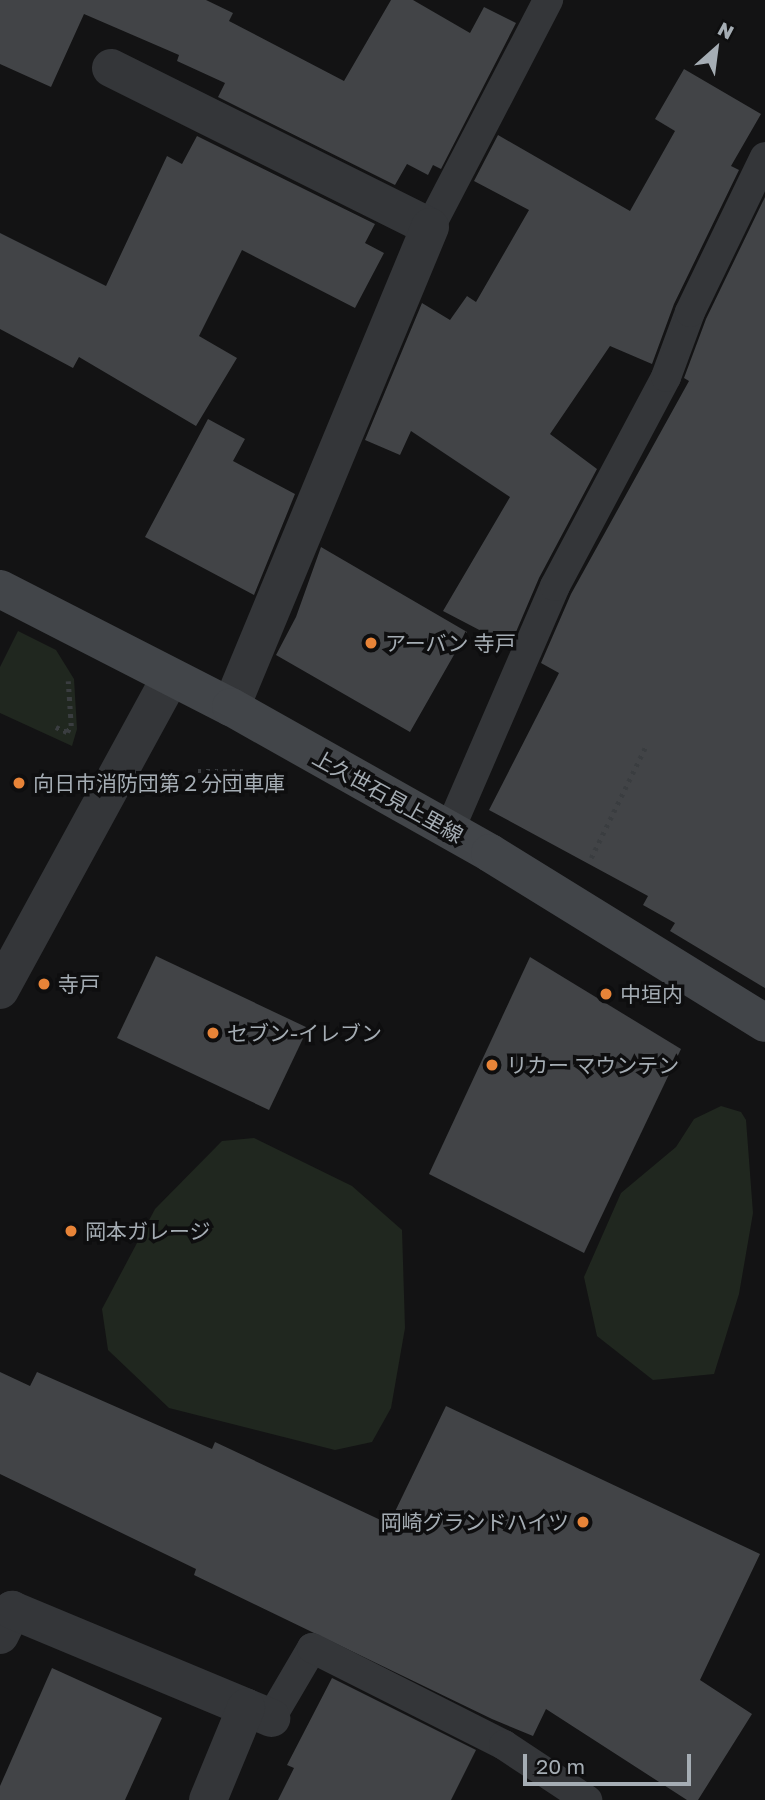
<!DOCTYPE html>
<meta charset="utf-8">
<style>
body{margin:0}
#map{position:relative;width:765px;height:1800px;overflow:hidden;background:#131314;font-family:"Golos Text","Noto Sans JP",sans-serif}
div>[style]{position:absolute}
.green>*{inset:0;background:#20271f}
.building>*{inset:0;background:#424447}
.path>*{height:4.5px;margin-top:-2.25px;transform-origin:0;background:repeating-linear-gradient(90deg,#3a3d40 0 3.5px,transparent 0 8.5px)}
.service>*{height:30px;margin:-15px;padding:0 15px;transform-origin:15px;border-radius:15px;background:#343639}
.minor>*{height:38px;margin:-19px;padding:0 19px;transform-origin:19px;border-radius:19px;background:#343639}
.tertiary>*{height:38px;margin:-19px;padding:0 19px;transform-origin:19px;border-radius:19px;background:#343639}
.secondary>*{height:38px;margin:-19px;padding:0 19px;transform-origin:19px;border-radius:19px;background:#424549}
.dots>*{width:19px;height:19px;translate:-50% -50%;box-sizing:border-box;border:4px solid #0e0e0f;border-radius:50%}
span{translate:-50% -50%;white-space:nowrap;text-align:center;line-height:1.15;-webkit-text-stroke:7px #0e0e0f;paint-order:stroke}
.poi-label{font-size:21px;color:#a5adb4}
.left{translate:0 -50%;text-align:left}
.right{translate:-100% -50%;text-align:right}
.street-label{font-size:21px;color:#a5adb4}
.north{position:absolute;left:681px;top:14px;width:70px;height:70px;-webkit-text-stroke:5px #0e0e0f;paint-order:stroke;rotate:28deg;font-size:19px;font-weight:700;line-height:28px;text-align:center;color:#a5adb4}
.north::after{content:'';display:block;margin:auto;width:24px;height:32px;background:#a5adb4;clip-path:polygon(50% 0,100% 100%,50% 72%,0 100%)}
.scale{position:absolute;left:523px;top:1754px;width:168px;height:32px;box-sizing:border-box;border:4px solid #a5adb4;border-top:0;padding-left:9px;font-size:21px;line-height:24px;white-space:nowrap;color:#a5adb4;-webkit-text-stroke:5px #0e0e0f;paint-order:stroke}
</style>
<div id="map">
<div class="green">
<div style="clip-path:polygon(18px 631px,56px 650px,74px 679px,77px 729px,72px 746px,0 713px,0 667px)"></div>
<div style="clip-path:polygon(721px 1106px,741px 1112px,746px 1120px,753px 1213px,739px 1294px,714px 1374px,653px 1380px,597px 1336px,584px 1277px,621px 1193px,676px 1147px,694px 1119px)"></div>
<div style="clip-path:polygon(254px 1138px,352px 1186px,402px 1230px,405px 1328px,391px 1408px,372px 1442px,335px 1450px,169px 1408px,108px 1350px,102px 1309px,155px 1209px,222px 1141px)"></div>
</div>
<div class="building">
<div style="clip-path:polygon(0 0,206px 0,233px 13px,229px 21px,344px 81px,391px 0,413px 0,470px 33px,484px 7px,516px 23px,441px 169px,433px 165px,428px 175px,407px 164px,395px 185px,218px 97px,225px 83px,177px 61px,179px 55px,84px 14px,51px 87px,0 64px)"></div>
<div style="clip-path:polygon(684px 69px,761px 114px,731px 166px,739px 170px,674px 304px,652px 364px,610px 346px,550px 434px,597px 469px,539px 578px,510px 646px,443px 611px,510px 497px,411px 431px,400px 455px,365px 440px,422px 303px,450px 320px,467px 296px,476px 302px,529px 210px,474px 181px,498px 135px,630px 211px,675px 131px,655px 119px)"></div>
<div style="clip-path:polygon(197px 136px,375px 224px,365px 243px,384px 253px,355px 308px,242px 250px,199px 336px,237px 358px,196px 426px,79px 357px,73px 368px,0 329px,0 233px,106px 286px,167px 156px,182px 164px)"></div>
<div style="clip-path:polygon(765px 197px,765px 988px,670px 931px,675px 923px,643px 905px,648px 896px,489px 810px,559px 673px,541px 663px,571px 594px,689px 381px,684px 378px,706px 319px)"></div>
<div style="clip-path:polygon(208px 419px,245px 439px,233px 461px,295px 494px,254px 595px,145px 537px)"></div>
<div style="clip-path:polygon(321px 547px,467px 632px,410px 732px,276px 655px,296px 617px)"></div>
<div style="clip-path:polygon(156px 956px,308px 1028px,269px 1110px,117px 1038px)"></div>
<div style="clip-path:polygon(530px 957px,681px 1049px,584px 1253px,429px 1174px)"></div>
<div style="clip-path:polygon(0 1372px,30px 1386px,37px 1372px,212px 1449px,215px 1442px,389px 1524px,446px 1406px,760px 1554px,700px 1680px,752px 1714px,698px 1800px,687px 1800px,546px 1709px,533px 1736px,492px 1719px,194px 1575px,196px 1569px,0 1474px)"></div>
<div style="clip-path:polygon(52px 1668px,162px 1718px,125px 1800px,0 1800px,0 1786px)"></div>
<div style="clip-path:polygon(332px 1678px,476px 1750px,451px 1800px,278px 1800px,294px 1768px,287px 1765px)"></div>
</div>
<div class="path">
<div style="left:56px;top:727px;width:12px;rotate:24deg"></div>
<div style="left:67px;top:732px;width:7px;rotate:-56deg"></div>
<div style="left:71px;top:726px;width:45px;rotate:-93.8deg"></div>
<div style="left:198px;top:771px;width:45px"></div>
<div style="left:591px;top:858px;width:123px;rotate:-63.9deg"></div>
</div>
<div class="service">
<div style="left:430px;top:227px;width:256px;rotate:-62.5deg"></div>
<div style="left:449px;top:831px;width:267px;rotate:-66.6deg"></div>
<div style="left:555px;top:586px;width:237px;rotate:-62deg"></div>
<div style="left:666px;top:377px;width:69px;rotate:-69.7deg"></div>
<div style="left:690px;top:312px;width:172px;rotate:-64.2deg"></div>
<div style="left:271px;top:1718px;width:81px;rotate:-59.6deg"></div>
<div style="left:312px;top:1648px;width:215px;rotate:26.8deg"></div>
<div style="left:504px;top:1745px;width:100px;rotate:33.5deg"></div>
</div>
<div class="minor">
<div style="left:111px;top:68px;width:356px;rotate:26.5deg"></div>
<div style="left:430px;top:227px;width:520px;rotate:112.52deg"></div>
<div style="left:0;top:1635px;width:28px;rotate:-64deg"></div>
<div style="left:12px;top:1610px;width:281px;rotate:22.6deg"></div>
<div style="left:208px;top:1800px;width:100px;rotate:-67.6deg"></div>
</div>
<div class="tertiary">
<div style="left:0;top:990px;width:355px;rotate:-61.4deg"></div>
</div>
<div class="secondary">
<div style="left:0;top:589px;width:259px;rotate:27.1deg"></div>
<div style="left:231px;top:707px;width:297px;rotate:29.4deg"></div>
<div style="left:490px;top:853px;width:323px;rotate:31.7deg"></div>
</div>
<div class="dots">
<div style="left:371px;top:643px;background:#e88438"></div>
<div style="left:19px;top:783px;background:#e88438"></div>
<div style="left:44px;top:984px;background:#e88438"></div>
<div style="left:606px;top:994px;background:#e88438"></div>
<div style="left:213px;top:1033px;background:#e88438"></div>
<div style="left:492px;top:1065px;background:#e88438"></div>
<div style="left:71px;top:1231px;background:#e88438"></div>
<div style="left:583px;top:1522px;background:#e88438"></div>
</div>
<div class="poi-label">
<span class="left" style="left:385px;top:643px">アーバン 寺戸</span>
<span class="left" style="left:33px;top:783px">向日市消防団第２分団車庫</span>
<span class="left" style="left:58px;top:984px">寺戸</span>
<span class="left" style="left:620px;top:994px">中垣内</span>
<span class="left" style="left:227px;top:1033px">セブン-イレブン</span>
<span class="left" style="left:506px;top:1065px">リカー マウンテン</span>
<span class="left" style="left:85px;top:1231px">岡本ガレージ</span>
<span class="right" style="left:569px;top:1522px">岡崎グランドハイツ</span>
</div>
<div class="street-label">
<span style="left:388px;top:796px;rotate:29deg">上久世石見上里線</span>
</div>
<div class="north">N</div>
<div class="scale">20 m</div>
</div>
